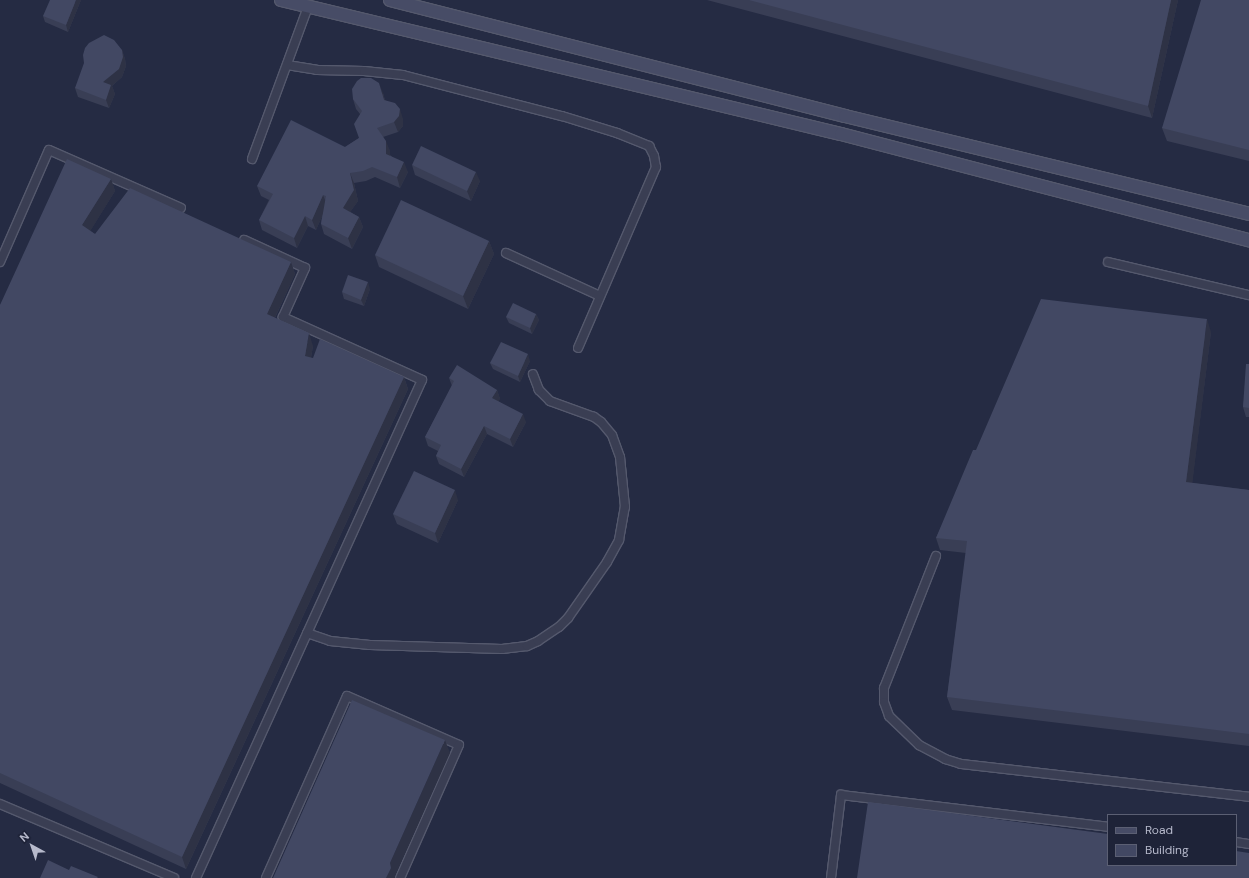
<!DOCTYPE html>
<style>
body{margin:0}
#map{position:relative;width:1249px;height:878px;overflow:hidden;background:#252b43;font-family:"DM Sans",sans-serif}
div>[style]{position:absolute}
.roads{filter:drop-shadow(1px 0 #55596d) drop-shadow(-1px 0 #55596d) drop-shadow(0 1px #55596d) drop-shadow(0 -1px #55596d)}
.lane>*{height:8px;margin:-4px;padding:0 4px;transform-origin:4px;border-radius:4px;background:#3a3e53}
.secondary>*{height:12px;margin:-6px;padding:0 6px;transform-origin:6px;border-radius:6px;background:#474c66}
.wall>*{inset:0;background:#393e55}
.shaded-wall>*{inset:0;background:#2e3245}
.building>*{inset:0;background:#424863}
span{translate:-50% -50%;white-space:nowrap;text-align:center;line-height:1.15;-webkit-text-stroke:3px #1e2338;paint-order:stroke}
.legend{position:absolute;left:1107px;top:814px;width:130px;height:52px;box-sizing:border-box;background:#1e2338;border:1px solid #5b5f73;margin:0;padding:5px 7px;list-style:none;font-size:12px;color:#b7bacc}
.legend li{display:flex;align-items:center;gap:8px;height:20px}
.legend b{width:20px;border:1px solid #5b5f73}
.north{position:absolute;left:12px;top:826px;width:40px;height:40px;-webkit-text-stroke:3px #1e2338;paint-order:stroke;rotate:320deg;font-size:11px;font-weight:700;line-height:16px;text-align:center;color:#b7bacc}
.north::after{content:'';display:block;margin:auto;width:14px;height:18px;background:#b7bacc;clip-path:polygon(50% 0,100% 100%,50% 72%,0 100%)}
</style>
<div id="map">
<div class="roads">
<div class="lane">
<div style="left:287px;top:65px;width:30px;rotate:9deg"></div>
<div style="left:317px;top:70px;width:47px;rotate:1.2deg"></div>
<div style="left:364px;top:71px;width:39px;rotate:6deg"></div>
<div style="left:403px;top:75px;width:164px;rotate:14.5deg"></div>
<div style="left:562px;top:116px;width:58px;rotate:17.2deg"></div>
<div style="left:617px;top:133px;width:35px;rotate:22deg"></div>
<div style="left:649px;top:146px;width:11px;rotate:63deg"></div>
<div style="left:654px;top:156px;width:11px;rotate:80deg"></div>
<div style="left:656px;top:167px;width:197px;rotate:113.3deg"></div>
<div style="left:252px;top:159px;width:162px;rotate:-69.8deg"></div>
<div style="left:506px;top:253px;width:103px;rotate:24.6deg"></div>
<div style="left:0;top:262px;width:122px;rotate:-66.4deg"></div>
<div style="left:49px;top:150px;width:144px;rotate:23.7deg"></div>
<div style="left:1108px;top:262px;width:145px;rotate:13.2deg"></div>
<div style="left:936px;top:556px;width:142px;rotate:111.5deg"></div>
<div style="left:884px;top:688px;width:14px;rotate:90deg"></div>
<div style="left:884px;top:702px;width:15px;rotate:70deg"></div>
<div style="left:889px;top:716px;width:42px;rotate:44deg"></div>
<div style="left:919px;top:745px;width:30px;rotate:28deg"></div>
<div style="left:945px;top:759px;width:17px;rotate:17deg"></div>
<div style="left:961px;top:764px;width:290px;rotate:6.5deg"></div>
<div style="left:307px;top:633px;width:24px;rotate:19deg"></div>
<div style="left:330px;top:641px;width:40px;rotate:5.7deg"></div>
<div style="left:370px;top:645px;width:132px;rotate:1.7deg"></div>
<div style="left:502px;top:649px;width:25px;rotate:-7deg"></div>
<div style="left:527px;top:646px;width:12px;rotate:-24deg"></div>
<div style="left:538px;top:641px;width:25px;rotate:-34deg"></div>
<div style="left:559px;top:627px;width:13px;rotate:-45deg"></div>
<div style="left:568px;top:618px;width:68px;rotate:-55.1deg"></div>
<div style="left:607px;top:562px;width:25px;rotate:-61deg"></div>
<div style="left:619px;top:540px;width:34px;rotate:-80deg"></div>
<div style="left:625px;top:507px;width:50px;rotate:-95.7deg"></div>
<div style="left:620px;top:457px;width:23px;rotate:-110deg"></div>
<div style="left:612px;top:435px;width:17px;rotate:-130deg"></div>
<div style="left:601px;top:422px;width:9px;rotate:-144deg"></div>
<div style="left:594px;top:417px;width:47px;rotate:-160deg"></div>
<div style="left:550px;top:401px;width:16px;rotate:-135deg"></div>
<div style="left:539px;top:390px;width:17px;rotate:-111deg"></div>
<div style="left:0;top:804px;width:189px;rotate:23deg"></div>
<div style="left:1236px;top:842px;width:13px;rotate:9deg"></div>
<div style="left:196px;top:878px;width:547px;rotate:-65.59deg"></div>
<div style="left:422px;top:380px;width:153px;rotate:-155.6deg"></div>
<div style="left:283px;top:317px;width:54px;rotate:-65.8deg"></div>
<div style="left:305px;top:268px;width:67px;rotate:-155.3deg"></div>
<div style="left:266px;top:878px;width:199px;rotate:-66deg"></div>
<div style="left:347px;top:696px;width:122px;rotate:23.6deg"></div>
<div style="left:459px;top:745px;width:145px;rotate:113.9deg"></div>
<div style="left:831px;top:878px;width:84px;rotate:-83.1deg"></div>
<div style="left:841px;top:795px;width:269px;rotate:6.8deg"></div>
</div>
<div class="secondary">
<div style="left:281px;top:0;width:576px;rotate:13.46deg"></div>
<div style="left:841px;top:134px;width:422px;rotate:14.6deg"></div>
<div style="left:390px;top:0;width:470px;rotate:14.3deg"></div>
<div style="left:845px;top:116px;width:416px;rotate:13.6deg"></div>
</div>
</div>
<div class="wall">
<div style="clip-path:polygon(81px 0,68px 32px,45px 22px,43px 16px)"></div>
<div style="clip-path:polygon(707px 0,1178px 0,1152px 118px)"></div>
<div style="clip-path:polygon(1249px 0,1249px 161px,1167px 141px,1162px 128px)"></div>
<div style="clip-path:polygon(122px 50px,125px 59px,126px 66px,122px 77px,112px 86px,115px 94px,109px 108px,78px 97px,75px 88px)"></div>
<div style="clip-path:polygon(383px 93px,385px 100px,403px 119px,403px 126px,398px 132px,383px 137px,390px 151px,390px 155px,408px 172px,400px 188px,375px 177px,366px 181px,354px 183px,358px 201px,350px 212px,359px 217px,363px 227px,352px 249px,324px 234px,321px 224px,322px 216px,316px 230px,308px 226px,297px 248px,262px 230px,259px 220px,269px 200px,261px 196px,257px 186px,345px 147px,359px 138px,360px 114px,356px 109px,353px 99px)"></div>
<div style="clip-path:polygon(412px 165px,480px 181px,471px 201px,415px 175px)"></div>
<div style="clip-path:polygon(111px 179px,115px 191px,90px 231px,95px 234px,291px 262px,295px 274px,275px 318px,313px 346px,311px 358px,404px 377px,408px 389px,186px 869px,0 783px,0 305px)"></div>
<div style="clip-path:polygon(489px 241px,494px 254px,468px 309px,379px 267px,375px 255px)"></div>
<div style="clip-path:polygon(370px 289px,364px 306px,344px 299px,342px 292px)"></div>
<div style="clip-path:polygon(536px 314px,539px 320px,532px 334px,509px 323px,506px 317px)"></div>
<div style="clip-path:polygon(1211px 332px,1192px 483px,1249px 490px,1249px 746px,952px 710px,947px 697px,966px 553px,940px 550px,936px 538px,976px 450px)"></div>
<div style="clip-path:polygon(530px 361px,520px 382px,493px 369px,490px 363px)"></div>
<div style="clip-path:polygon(1249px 364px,1249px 417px,1246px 417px,1243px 407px)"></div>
<div style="clip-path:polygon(449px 378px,497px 390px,500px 399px,498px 401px,526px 422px,513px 447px,487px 434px,464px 477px,439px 464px,436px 456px,438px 451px,428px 446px,425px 437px,452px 386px)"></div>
<div style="clip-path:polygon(458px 500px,438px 543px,397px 524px,393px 514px)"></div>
</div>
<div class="shaded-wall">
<div style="clip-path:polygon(76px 0,81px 0,68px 32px,66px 25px)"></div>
<div style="clip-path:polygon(1171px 0,1178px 0,1152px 118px,1148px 106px)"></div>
<div style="clip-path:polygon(122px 50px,125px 59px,126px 66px,122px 77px,112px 86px,115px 94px,109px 108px,106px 100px,103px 82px)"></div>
<div style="clip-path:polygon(379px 83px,383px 93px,387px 110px,384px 100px)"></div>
<div style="clip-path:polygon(400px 109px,403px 119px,403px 126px,398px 132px,394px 122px)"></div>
<div style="clip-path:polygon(386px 141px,390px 151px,390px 164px,386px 154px)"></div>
<div style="clip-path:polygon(404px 162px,408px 172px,400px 188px,397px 177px)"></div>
<div style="clip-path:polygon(476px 172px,480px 181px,471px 201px,467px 191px)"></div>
<div style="clip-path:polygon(350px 173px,354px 183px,358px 201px,346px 218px,343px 208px)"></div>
<div style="clip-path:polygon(111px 179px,115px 191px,86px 238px,82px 225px)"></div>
<div style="clip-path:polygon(323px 195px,327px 205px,316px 230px,312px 220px)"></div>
<div style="clip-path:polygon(305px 216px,308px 226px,297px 248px,294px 238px)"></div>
<div style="clip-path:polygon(359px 217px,363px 227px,352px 249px,348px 238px)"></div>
<div style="clip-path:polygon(489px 241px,494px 254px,468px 309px,463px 296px)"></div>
<div style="clip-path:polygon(291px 262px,295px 274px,271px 326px,267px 314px)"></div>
<div style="clip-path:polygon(368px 282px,370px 289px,364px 306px,361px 300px)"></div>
<div style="clip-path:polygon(536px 314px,539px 320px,532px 334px,530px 328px)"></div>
<div style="clip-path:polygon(1207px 319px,1211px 332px,1191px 494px,1186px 482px)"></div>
<div style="clip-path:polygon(309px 333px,313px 346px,309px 368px,305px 356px)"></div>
<div style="clip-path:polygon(528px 354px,530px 361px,520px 382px,518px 376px)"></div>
<div style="clip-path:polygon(404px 377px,408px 389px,186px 869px,182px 857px)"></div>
<div style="clip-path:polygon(497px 390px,500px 399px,495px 407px,492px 398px)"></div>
<div style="clip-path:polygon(523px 414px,526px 422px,513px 447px,510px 439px)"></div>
<div style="clip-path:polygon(484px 426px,487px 434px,464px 477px,461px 469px)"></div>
<div style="clip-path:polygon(455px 490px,458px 500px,438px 543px,435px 533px)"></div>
<div style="clip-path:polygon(445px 740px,450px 753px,395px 876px,395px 878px,386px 878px,390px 863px)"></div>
</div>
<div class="building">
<div style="clip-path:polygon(50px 0,76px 0,66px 25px,43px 16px)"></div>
<div style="clip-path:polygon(749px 0,1171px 0,1148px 106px)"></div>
<div style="clip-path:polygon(1201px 0,1249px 0,1249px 150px,1162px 128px)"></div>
<div style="clip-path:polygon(104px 35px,114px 40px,122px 50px,123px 57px,119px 69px,103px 82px,111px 85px,106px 100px,75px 88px,84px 63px,83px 55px,85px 48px,89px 43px)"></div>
<div style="clip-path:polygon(361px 78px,371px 78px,379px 83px,384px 100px,395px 103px,400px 109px,399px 116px,394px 122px,377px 128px,386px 141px,386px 154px,404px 162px,397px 177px,372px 167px,363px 171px,350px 173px,354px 190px,343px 208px,359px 217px,348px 238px,321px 224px,326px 196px,323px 195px,312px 220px,305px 216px,294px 238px,259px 220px,273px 194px,257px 186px,291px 120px,345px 147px,359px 138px,354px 124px,362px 111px,353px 99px,352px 89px,357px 81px)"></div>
<div style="clip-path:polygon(421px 146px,476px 172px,467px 191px,412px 165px)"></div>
<div style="clip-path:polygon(67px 159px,111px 179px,82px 225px,95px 234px,130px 188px,291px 262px,267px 314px,309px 333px,305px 356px,313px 358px,320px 339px,404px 377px,182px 857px,0 773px,0 305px)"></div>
<div style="clip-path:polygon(401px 200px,489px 241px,463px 296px,375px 255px)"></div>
<div style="clip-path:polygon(348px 275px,368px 282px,361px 300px,342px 292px)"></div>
<div style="clip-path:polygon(1041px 299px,1207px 319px,1186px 482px,1249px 490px,1249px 734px,947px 697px,967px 541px,936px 538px,973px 450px,976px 450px)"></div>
<div style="clip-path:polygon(513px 303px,536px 314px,530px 328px,506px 317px)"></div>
<div style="clip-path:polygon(501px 342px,528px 354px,518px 376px,490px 363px)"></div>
<div style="clip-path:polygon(1246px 364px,1249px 364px,1249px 408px,1243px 407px)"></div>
<div style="clip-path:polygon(457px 365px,497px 390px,492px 398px,523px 414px,510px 439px,484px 426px,461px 469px,436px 456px,441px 445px,425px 437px,454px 381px,449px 378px)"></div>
<div style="clip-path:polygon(414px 471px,455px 490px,435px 533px,393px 514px)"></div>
<div style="clip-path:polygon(352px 700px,445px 740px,390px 863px,391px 868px,386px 878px,273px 878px)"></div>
<div style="clip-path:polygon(868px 802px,1108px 834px,1108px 865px,1236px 865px,1236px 851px,1249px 853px,1249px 878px,857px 878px)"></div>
<div style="clip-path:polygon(48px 860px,69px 870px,71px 866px,98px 877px,97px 878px,40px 878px)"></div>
</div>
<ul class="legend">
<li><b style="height:5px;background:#474c66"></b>Road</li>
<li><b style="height:11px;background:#424863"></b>Building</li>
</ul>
<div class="north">N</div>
</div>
